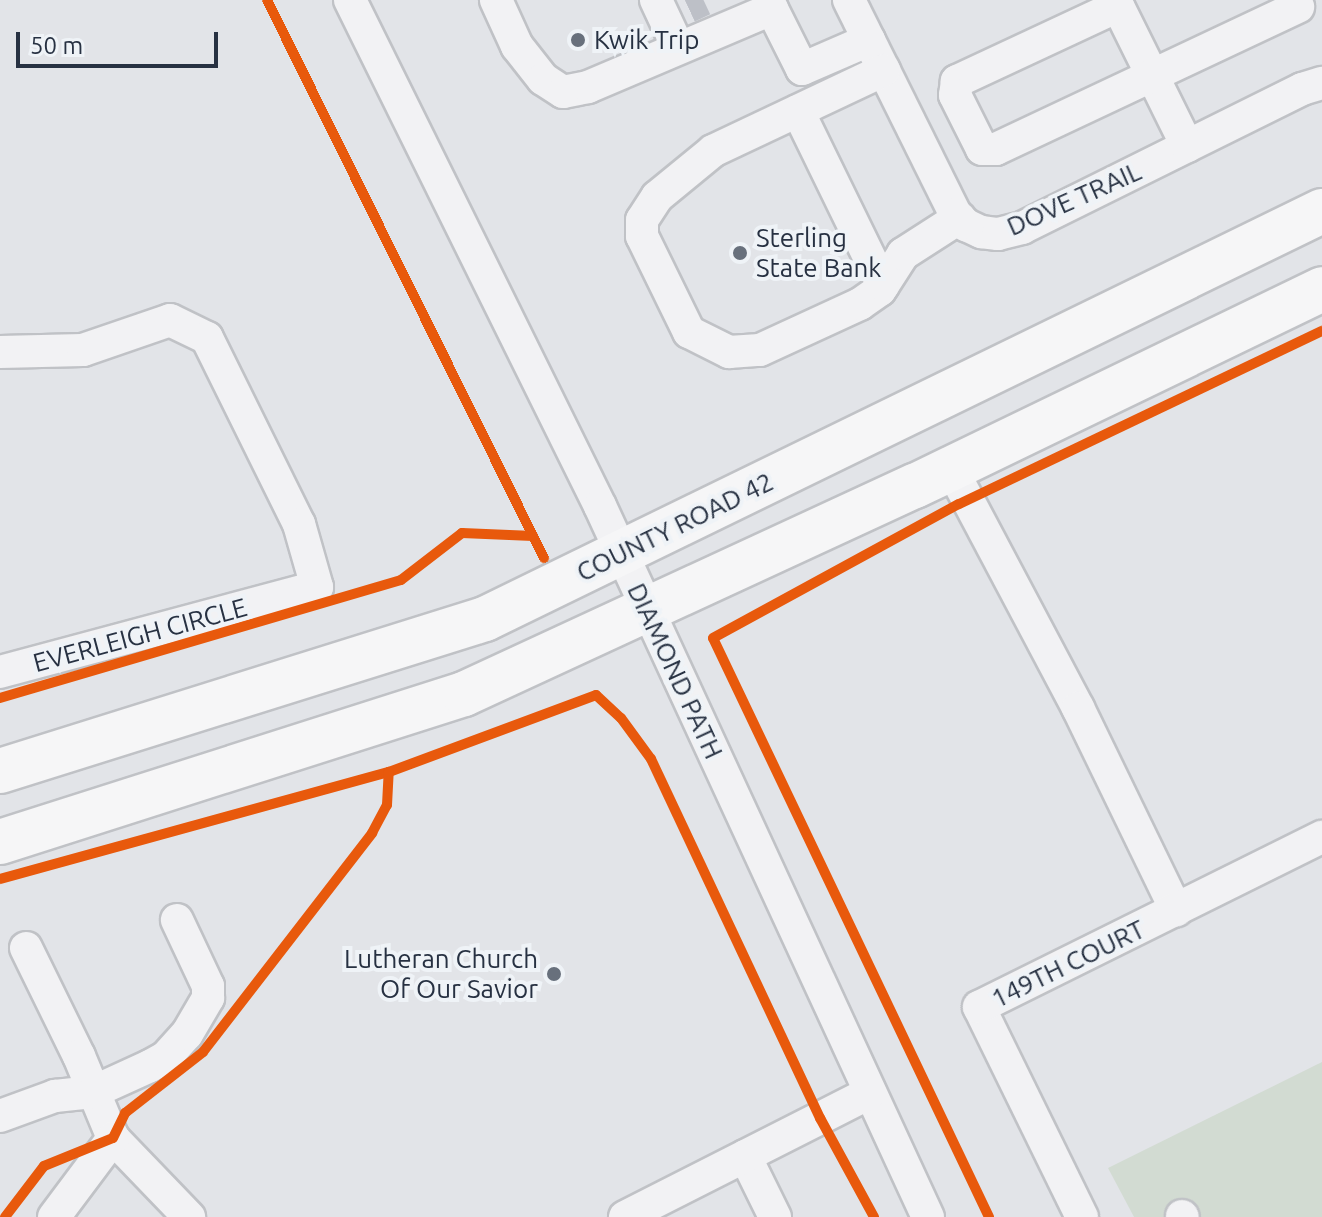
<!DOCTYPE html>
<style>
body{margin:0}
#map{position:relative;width:1322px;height:1217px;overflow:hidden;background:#e2e4e8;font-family:Ubuntu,sans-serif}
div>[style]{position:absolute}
.green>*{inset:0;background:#d2dbd2}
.minor-tunnel>*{height:32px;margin-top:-16px;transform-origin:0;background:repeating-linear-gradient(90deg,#bdc0c7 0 32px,transparent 0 48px)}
.roads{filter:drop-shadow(2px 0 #c0c2c6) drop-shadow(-2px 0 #c0c2c6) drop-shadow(0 2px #c0c2c6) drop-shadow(0 -2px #c0c2c6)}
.minor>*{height:32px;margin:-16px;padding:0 16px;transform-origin:16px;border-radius:16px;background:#f2f2f4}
.highway>*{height:44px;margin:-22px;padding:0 22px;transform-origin:22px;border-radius:22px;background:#f6f6f7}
.cycleway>*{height:10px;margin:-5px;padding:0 5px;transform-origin:5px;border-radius:5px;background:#e8590c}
.dots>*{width:22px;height:22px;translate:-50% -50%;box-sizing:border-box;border:4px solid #eff3f7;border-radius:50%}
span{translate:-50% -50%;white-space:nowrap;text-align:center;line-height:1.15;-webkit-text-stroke:8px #eff3f7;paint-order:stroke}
.poi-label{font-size:26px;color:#273142}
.left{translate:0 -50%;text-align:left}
.right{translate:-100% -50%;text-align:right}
.street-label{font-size:26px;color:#273142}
.scale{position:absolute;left:16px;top:32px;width:202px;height:36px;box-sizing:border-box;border:4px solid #273142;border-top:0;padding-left:10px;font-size:24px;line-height:28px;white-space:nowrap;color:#273142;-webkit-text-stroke:6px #eff3f7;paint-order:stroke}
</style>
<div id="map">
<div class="green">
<div style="clip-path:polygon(1322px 1062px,1322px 1217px,1134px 1217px,1108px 1168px)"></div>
</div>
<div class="minor-tunnel">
<div style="left:688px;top:7px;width:17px;rotate:-25deg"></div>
</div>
<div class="roads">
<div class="minor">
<div style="left:350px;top:0;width:564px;rotate:63.71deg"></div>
<div style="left:600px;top:506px;width:783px;rotate:65.24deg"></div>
<div style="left:496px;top:0;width:51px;rotate:65.5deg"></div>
<div style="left:517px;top:46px;width:42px;rotate:51.8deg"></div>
<div style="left:543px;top:79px;width:24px;rotate:33deg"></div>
<div style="left:563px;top:92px;width:25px;rotate:-11deg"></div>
<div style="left:588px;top:87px;width:200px;rotate:-23deg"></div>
<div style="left:772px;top:9px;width:67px;rotate:63.4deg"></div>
<div style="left:802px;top:69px;width:73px;rotate:-23.4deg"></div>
<div style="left:656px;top:0;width:52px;rotate:64.9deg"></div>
<div style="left:849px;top:0;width:239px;rotate:63.6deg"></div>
<div style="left:955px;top:214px;width:16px;rotate:45deg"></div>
<div style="left:966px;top:225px;width:17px;rotate:25deg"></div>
<div style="left:981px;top:232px;width:17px;rotate:7deg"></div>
<div style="left:998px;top:234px;width:25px;rotate:-14deg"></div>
<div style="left:1022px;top:228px;width:313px;rotate:-26.4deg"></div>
<div style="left:1302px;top:89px;width:21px;rotate:-17deg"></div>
<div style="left:1115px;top:0;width:163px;rotate:63.7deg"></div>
<div style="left:1118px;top:6px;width:178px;rotate:155deg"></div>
<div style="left:957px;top:81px;width:14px;rotate:98deg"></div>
<div style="left:955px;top:95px;width:60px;rotate:63.4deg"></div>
<div style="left:982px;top:149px;width:14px"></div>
<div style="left:996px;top:149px;width:334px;rotate:-25.2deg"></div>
<div style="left:884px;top:70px;width:189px;rotate:154.7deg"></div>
<div style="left:713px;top:151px;width:72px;rotate:140.6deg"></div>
<div style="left:657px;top:197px;width:27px;rotate:123deg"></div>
<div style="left:642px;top:220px;width:16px;rotate:90deg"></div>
<div style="left:642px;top:236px;width:107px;rotate:63.9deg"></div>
<div style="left:689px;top:332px;width:45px;rotate:26.6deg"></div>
<div style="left:729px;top:352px;width:31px;rotate:-4deg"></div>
<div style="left:760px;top:350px;width:110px;rotate:-24.7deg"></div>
<div style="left:860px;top:304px;width:24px;rotate:-35deg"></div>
<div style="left:880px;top:290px;width:43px;rotate:-57.4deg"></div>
<div style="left:903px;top:254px;width:67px;rotate:-32.7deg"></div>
<div style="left:798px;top:111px;width:194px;rotate:64deg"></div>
<div style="left:0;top:352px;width:83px;rotate:-1.4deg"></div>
<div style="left:83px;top:350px;width:92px;rotate:-19deg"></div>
<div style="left:170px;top:320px;width:41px;rotate:25.9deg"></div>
<div style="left:207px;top:338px;width:208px;rotate:63.7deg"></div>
<div style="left:299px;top:524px;width:66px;rotate:74.1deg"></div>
<div style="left:317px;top:587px;width:328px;rotate:165deg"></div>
<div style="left:951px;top:468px;width:272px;rotate:62.1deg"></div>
<div style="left:1078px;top:708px;width:225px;rotate:64.1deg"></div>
<div style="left:26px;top:948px;width:120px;rotate:63.9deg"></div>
<div style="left:79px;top:1056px;width:89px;rotate:67.5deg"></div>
<div style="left:113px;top:1138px;width:110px;rotate:46.1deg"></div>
<div style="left:0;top:1116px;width:59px;rotate:-20deg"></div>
<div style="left:55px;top:1096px;width:38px;rotate:-6deg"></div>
<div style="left:93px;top:1092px;width:63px;rotate:-24.5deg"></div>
<div style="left:150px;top:1066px;width:18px;rotate:-29deg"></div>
<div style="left:166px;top:1057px;width:31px;rotate:-48deg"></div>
<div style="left:187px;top:1034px;width:42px;rotate:-59.7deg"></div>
<div style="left:208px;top:998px;width:12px;rotate:-90deg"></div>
<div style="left:208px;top:986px;width:73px;rotate:-115.2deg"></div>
<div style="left:745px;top:1156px;width:68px;rotate:63.8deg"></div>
<div style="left:1182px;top:1216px;width:1px;rotate:45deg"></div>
<div style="left:54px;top:1217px;width:99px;rotate:-53.2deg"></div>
<div style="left:625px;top:1217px;width:274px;rotate:-26.9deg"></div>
<div style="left:1082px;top:1217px;width:234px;rotate:-116.1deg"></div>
<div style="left:979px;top:1007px;width:383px;rotate:-26.4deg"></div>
</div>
<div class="highway">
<div style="left:0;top:771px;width:508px;rotate:-17.4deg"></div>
<div style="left:485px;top:619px;width:931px;rotate:-25.99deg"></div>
<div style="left:0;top:842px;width:487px;rotate:-17.7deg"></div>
<div style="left:464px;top:694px;width:497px;rotate:-24.8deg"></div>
<div style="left:915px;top:486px;width:452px;rotate:-25.8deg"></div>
</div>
</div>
<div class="cycleway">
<div style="left:267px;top:0;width:623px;rotate:63.6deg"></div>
<div style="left:0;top:698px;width:418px;rotate:-16.4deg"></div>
<div style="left:401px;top:580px;width:77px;rotate:-37.6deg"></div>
<div style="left:462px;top:533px;width:71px;rotate:2.4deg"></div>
<div style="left:0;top:879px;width:403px;rotate:-15.4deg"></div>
<div style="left:389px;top:772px;width:221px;rotate:-20.4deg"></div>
<div style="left:596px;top:695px;width:34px;rotate:43deg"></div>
<div style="left:621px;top:718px;width:51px;rotate:53.8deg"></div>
<div style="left:651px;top:759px;width:397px;rotate:64.8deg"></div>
<div style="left:820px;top:1118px;width:113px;rotate:61.4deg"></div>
<div style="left:5px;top:1217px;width:64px;rotate:-52.6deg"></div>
<div style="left:44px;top:1166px;width:74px;rotate:-22.1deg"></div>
<div style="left:113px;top:1138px;width:28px;rotate:-64deg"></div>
<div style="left:125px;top:1113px;width:99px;rotate:-38deg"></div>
<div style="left:203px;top:1052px;width:277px;rotate:-52.3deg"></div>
<div style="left:372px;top:833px;width:32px;rotate:-62deg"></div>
<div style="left:387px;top:805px;width:33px;rotate:-87deg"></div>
<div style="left:989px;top:1217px;width:641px;rotate:-115.49deg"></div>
<div style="left:713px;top:638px;width:280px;rotate:-28.6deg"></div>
<div style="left:959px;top:504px;width:402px;rotate:-25.5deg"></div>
</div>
<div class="dots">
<div style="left:578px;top:40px;background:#68707c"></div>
<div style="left:740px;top:253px;background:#68707c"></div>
<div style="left:554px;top:974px;background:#68707c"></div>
</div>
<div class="poi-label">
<span class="left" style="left:594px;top:40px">Kwik Trip</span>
<span class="left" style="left:756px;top:253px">Sterling<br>State Bank</span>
<span class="right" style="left:538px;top:974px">Lutheran Church<br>Of Our Savior</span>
</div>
<div class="street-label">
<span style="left:1074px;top:199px;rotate:-24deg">DOVE TRAIL</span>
<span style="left:675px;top:527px;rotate:-26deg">COUNTY ROAD 42</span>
<span style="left:140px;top:635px;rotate:-15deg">EVERLEIGH CIRCLE</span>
<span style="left:675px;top:671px;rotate:65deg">DIAMOND PATH</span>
<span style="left:1068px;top:964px;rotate:-26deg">149TH COURT</span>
</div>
<div class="scale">50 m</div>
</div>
